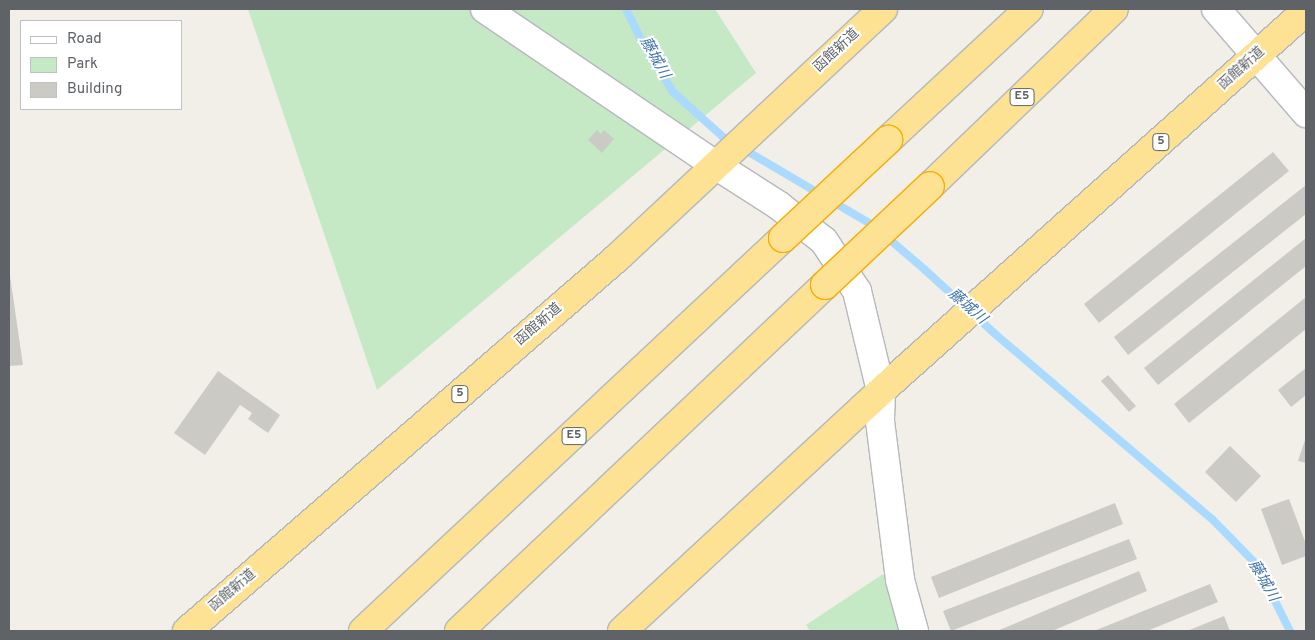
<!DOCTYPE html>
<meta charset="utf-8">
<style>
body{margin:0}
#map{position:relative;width:1315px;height:640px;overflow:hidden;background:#f1efe8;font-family:Overpass,"Noto Sans JP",sans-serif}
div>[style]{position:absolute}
.green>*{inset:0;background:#c5e8c5}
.stream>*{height:8px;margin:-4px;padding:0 4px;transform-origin:4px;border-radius:4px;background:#aadaff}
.building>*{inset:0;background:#cccac5}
.roads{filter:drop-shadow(1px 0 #b5b8bc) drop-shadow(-1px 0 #b5b8bc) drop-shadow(0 1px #b5b8bc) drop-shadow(0 -1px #b5b8bc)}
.street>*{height:28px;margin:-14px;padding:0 14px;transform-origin:14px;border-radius:14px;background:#fff}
.highway>*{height:28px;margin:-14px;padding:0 14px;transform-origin:14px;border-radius:14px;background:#fde293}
.bridges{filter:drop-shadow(1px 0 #f9ab00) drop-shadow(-1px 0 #f9ab00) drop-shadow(0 1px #f9ab00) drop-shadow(0 -1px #f9ab00)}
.highway-bridge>*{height:28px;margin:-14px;padding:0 14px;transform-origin:14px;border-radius:14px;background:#fde293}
span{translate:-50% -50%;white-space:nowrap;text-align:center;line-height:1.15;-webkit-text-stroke:4px #fff;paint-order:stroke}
.shield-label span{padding:1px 4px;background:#fff;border:1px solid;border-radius:4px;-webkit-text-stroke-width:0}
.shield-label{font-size:12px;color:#5f6368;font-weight:700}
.street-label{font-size:14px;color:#5f6368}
.water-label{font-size:15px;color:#4174aa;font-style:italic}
.frame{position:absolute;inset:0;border:10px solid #5f6368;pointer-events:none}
.legend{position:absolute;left:20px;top:20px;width:162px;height:90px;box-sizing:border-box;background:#fff;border:1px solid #bfc1c3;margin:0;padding:6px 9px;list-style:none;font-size:15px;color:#5f6368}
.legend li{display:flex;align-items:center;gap:10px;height:25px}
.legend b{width:25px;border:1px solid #bfc1c3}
</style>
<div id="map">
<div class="green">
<div style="clip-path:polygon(248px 9px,715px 9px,756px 73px,377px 390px)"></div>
<div style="clip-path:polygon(883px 574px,908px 631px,810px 631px,806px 625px)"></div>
</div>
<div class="stream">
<div style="left:626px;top:9px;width:30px;rotate:64deg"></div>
<div style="left:639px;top:36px;width:66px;rotate:58.7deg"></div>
<div style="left:673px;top:92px;width:67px;rotate:42deg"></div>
<div style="left:723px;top:137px;width:175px;rotate:30.5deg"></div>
<div style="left:874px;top:226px;width:66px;rotate:40.7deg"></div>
<div style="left:924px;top:269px;width:95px;rotate:42.4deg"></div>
<div style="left:994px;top:333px;width:288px;rotate:40.5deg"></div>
<div style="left:1213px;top:520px;width:63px;rotate:45.6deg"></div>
<div style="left:1257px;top:565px;width:74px;rotate:63.4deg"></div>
</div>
<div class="building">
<div style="clip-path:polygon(597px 130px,601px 134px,604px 130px,614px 139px,602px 153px,588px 140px)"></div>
<div style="clip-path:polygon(1273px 152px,1289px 171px,1099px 323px,1084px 304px)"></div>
<div style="clip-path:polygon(1306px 185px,1306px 214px,1128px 355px,1114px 337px)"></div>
<div style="clip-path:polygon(1306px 238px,1306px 266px,1158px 385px,1144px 368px)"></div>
<div style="clip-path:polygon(9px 269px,23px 365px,9px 366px)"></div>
<div style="clip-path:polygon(1306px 297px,1306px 329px,1189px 423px,1174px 404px)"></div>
<div style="clip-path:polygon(1306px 368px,1306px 395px,1291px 407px,1278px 390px)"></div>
<div style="clip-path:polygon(218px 371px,280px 415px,268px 433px,248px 419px,252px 413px,240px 405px,205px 455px,174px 433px)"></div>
<div style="clip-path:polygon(1108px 375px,1136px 406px,1129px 412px,1101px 381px)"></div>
<div style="clip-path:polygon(1306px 437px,1306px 463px,1298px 461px)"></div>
<div style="clip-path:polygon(1230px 446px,1261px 476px,1236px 502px,1205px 472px)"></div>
<div style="clip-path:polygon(1289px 499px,1306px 544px,1306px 556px,1282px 565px,1261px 509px)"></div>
<div style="clip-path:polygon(1115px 503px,1123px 524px,939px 598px,931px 577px)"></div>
<div style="clip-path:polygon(1129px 539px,1137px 559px,951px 631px,943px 611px)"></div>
<div style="clip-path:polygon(1139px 571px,1147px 591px,1052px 631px,997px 631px)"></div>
<div style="clip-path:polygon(1210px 584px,1218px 602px,1147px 631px,1094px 631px)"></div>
<div style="clip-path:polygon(1224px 616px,1230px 631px,1187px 631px)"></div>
</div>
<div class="roads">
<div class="street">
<div style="left:485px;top:9px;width:277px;rotate:34.1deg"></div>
<div style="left:714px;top:164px;width:76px;rotate:32.6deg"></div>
<div style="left:778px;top:205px;width:58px;rotate:38deg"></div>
<div style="left:824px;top:241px;width:60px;rotate:56.6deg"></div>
<div style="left:857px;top:291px;width:103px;rotate:76.5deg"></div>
<div style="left:881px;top:391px;width:30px;rotate:92deg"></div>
<div style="left:880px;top:421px;width:160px;rotate:82.8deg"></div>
<div style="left:900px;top:580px;width:53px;rotate:74.6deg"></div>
<div style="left:1216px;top:9px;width:138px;rotate:49.1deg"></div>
</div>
<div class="highway">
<div style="left:888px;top:140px;width:192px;rotate:-42.9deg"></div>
<div style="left:930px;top:186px;width:255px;rotate:-43.9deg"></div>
<div style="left:187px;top:631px;width:571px;rotate:-40.95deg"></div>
<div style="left:618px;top:257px;width:363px;rotate:-43.1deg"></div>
<div style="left:363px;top:631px;width:575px;rotate:-43.1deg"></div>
<div style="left:459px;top:631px;width:504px;rotate:-43.39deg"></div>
<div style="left:622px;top:631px;width:353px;rotate:-42.8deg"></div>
<div style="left:881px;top:391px;width:570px;rotate:-41.8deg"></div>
</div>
</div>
<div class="bridges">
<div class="highway-bridge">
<div style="left:783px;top:238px;width:144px;rotate:-43deg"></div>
<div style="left:825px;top:285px;width:144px;rotate:-43.3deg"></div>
</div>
</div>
<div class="shield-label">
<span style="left:1022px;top:97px">E5</span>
<span style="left:1161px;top:142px">5</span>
<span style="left:460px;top:394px">5</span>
<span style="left:574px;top:436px">E5</span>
</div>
<div class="street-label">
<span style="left:837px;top:51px;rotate:-43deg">函館新道</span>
<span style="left:1242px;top:69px;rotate:-42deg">函館新道</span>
<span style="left:539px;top:325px;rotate:-41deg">函館新道</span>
<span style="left:233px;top:591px;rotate:-41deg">函館新道</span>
</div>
<div class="water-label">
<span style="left:654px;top:58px;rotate:61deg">藤城川</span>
<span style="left:967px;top:307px;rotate:41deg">藤城川</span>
<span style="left:1263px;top:581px;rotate:60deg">藤城川</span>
</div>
<div class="frame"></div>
<ul class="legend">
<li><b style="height:6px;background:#fff"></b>Road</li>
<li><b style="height:14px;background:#c5e8c5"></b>Park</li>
<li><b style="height:14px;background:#cccac5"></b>Building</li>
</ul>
</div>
